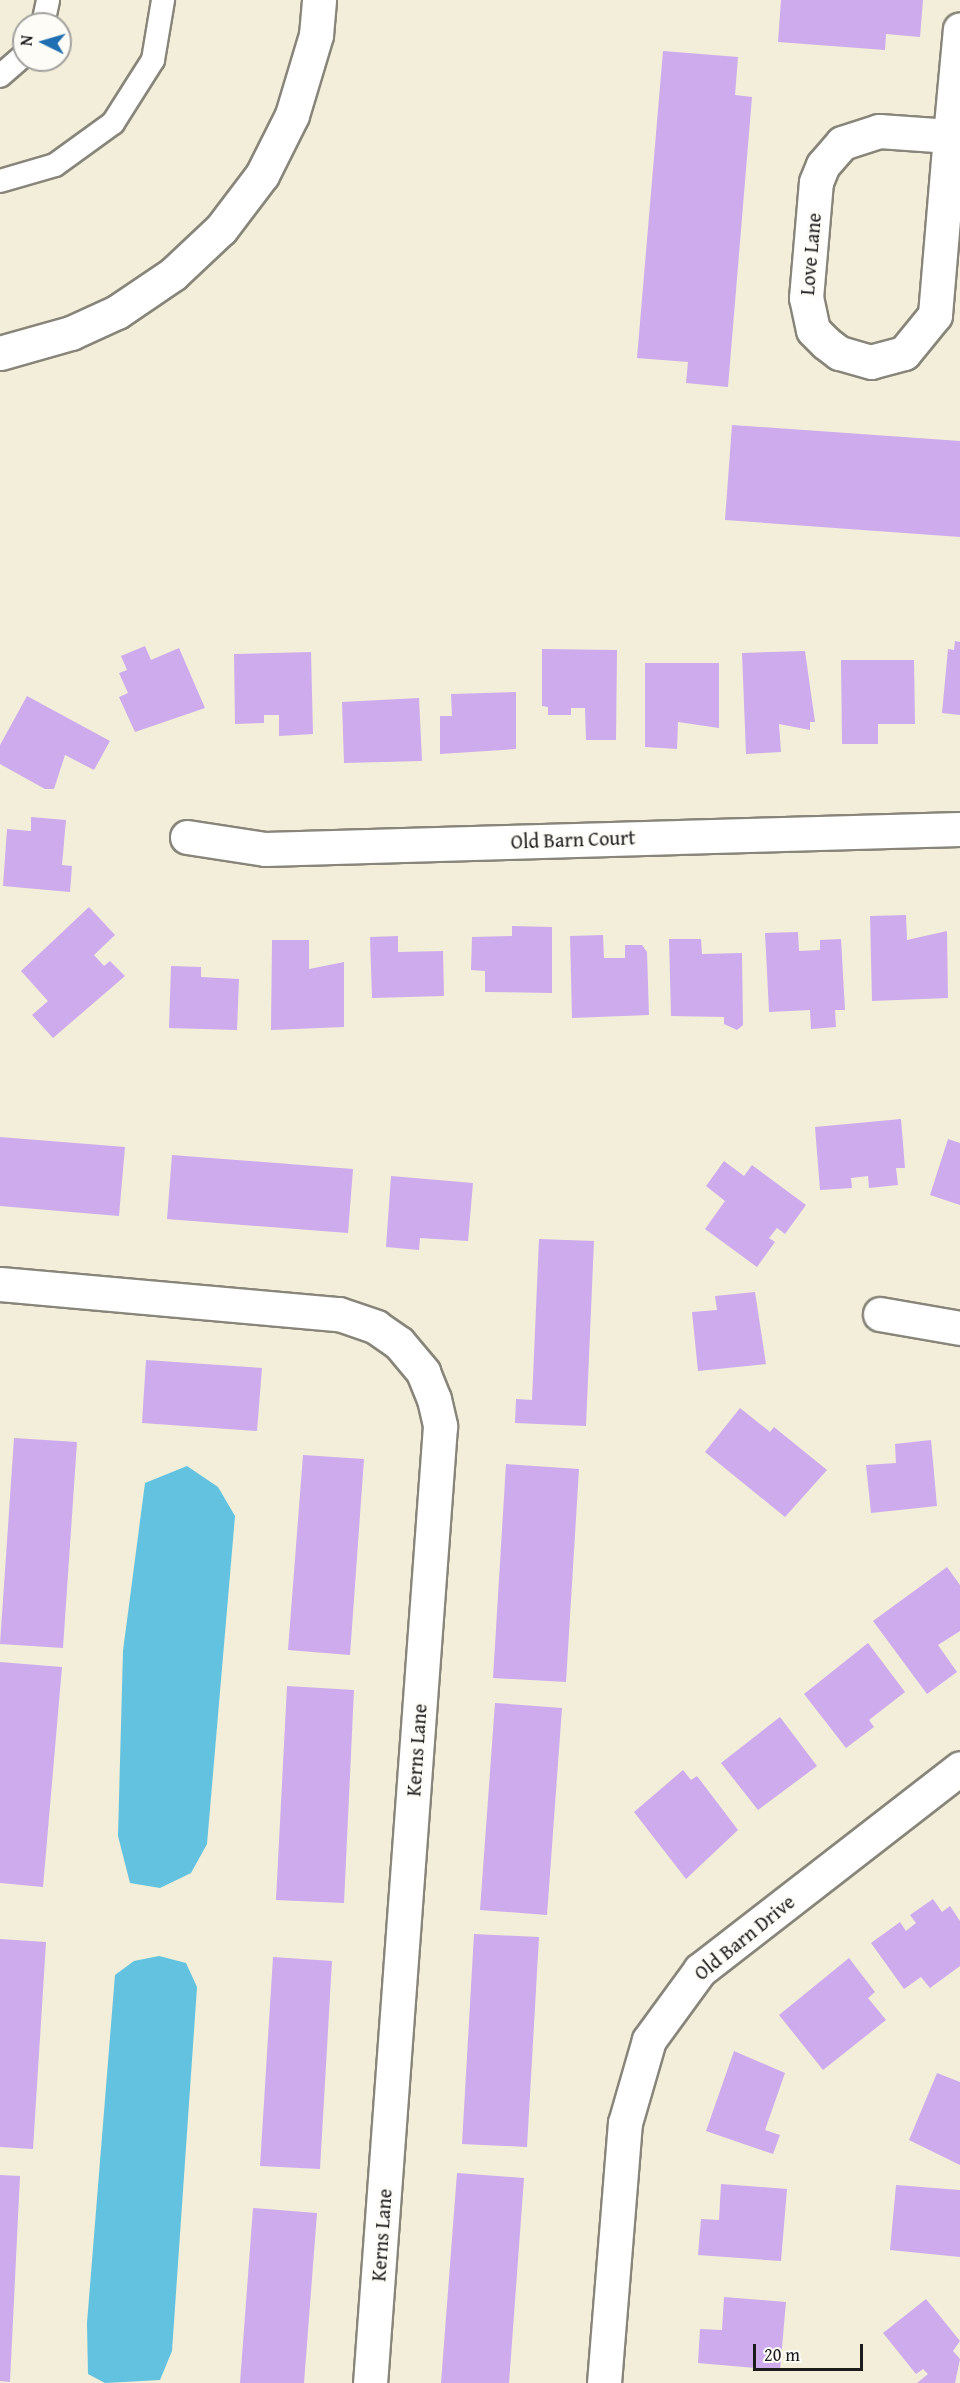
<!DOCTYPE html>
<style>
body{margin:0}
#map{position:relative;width:960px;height:2383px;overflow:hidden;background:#f3eed9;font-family:"Gentium Book Plus",serif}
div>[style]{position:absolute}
.water>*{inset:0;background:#62c2e0}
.building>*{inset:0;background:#cdabed}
.roads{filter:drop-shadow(2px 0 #88857a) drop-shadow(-2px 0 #88857a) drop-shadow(0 2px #88857a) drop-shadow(0 -2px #88857a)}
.service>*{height:22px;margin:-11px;padding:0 11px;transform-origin:11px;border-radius:11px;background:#fff}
.minor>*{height:33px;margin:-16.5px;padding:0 16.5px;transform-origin:16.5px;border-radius:16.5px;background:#fff}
span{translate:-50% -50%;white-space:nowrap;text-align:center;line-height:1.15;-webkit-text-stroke:5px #fdfcf7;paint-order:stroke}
.street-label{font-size:20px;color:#1c1c1c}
.north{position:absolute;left:12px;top:12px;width:60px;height:60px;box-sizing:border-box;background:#fdfcf7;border:2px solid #a3a29f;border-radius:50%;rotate:275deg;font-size:16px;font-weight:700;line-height:24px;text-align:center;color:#1c1c1c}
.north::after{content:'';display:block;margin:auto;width:21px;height:27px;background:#1f6fb2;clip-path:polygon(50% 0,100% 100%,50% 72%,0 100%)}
.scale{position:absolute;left:753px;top:2344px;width:110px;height:27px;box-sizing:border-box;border:3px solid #1c1c1c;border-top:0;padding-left:8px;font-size:18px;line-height:21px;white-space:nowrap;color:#1c1c1c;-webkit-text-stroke:4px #fdfcf7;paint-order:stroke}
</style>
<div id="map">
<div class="water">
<div style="clip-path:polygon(187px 1466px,218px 1487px,235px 1516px,207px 1844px,191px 1873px,160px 1888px,130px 1883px,118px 1836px,123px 1651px,145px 1483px)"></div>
<div style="clip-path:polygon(159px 1956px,186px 1963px,197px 1987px,172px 2351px,160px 2380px,105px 2383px,88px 2374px,87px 2323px,115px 1975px,134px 1961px)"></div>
</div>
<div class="building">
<div style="clip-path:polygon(781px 0,923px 0,920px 37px,886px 34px,885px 50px,778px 42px)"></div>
<div style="clip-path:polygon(663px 51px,738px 57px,735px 95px,752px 97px,728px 387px,686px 383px,688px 362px,637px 358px)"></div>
<div style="clip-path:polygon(732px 425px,960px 441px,960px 537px,725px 520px)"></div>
<div style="clip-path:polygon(955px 641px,960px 642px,960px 715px,942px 713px,948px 649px,954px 650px)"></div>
<div style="clip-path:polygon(145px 646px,151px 660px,179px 648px,205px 708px,135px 732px,119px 697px,128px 693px,119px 673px,127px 670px,121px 656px)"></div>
<div style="clip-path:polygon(542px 649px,617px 650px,616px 740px,586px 740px,585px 708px,571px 708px,571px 715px,548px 715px,548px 707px,542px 706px)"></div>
<div style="clip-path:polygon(805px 651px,815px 722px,810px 722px,810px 730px,779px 724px,781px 752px,746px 754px,742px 653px)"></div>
<div style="clip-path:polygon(311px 652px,313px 734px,279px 736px,279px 715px,264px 715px,264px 723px,235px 724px,234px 654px)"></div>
<div style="clip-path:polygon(841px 660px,914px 660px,915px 724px,878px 724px,878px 744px,842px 744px)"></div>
<div style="clip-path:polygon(645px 663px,719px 663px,719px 728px,678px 722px,677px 749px,645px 747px)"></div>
<div style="clip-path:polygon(516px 692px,516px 749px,440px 754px,440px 716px,452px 716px,451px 694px)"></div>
<div style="clip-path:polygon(27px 696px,110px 741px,94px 770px,65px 755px,54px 789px,45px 789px,0 764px,0 745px)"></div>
<div style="clip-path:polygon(419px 698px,422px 761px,344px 763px,342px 702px)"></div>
<div style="clip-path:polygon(31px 817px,66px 820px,62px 865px,72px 866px,70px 892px,3px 886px,7px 829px,31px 831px)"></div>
<div style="clip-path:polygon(89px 907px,115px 935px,94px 955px,104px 966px,110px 961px,125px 976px,53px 1038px,32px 1015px,48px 1001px,21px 971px)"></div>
<div style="clip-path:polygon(906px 915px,907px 940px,947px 931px,948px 998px,872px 1001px,870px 916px)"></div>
<div style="clip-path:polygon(512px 926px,552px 927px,552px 993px,485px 992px,485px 971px,471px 970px,472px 937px,512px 936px)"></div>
<div style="clip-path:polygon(798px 932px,799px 951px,820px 950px,820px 940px,841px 939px,845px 1010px,835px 1010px,836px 1027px,811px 1029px,810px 1010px,769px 1012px,765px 933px)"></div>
<div style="clip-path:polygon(603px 935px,604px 958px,625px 958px,625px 945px,642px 945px,647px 952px,649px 1015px,572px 1018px,570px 936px)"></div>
<div style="clip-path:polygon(398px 936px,398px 952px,443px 951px,444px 996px,372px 998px,370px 937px)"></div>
<div style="clip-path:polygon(669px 939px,701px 939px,702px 954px,742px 953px,743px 1025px,737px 1030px,724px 1024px,724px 1017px,671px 1016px)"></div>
<div style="clip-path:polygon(272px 940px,309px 940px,309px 969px,344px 962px,344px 1027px,271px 1030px)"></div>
<div style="clip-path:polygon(171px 966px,201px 967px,201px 977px,239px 979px,237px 1030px,169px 1028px)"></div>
<div style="clip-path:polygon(901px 1119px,905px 1168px,896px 1168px,898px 1185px,869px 1188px,868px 1176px,851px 1178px,852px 1188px,820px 1190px,815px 1127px)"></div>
<div style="clip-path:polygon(0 1137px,125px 1147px,119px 1216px,0 1206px)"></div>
<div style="clip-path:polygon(948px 1139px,960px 1143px,960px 1205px,930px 1195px)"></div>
<div style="clip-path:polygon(172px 1155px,353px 1169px,348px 1233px,167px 1219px)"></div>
<div style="clip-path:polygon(724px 1161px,744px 1176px,752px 1165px,806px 1205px,785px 1234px,777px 1228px,769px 1238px,775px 1242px,757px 1267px,705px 1229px,725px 1201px,706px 1186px)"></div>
<div style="clip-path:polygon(391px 1176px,473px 1183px,468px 1241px,420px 1238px,419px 1250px,386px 1247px)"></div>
<div style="clip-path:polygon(539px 1239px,594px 1241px,586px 1426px,515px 1423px,516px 1399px,532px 1400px)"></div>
<div style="clip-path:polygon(755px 1292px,766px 1364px,698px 1371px,692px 1312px,717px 1310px,715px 1296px)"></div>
<div style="clip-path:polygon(146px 1360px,262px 1368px,257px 1431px,142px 1423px)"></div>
<div style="clip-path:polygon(740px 1408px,770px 1432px,774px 1427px,827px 1470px,785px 1517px,705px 1452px)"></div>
<div style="clip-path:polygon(14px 1438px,77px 1442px,63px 1648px,0 1644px)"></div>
<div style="clip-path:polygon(931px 1440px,937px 1506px,871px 1513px,866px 1465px,896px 1463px,895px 1444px)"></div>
<div style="clip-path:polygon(303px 1455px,364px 1459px,350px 1655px,288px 1650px)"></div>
<div style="clip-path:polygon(506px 1464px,579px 1469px,566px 1682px,493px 1678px)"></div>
<div style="clip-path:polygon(947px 1567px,960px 1585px,960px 1631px,938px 1645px,957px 1672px,927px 1694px,873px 1621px)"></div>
<div style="clip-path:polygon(868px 1643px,905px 1692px,869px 1720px,874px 1727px,846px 1748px,804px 1694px)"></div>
<div style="clip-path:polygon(0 1662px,62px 1667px,43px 1887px,0 1883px)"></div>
<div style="clip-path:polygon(287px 1686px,354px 1690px,344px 1903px,276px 1900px)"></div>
<div style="clip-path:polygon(495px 1703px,562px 1708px,547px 1915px,480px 1910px)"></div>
<div style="clip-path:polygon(780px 1717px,817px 1766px,758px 1810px,721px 1763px)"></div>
<div style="clip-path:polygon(683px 1770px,691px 1780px,697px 1776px,738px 1830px,686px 1879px,634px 1812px)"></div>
<div style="clip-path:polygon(933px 1899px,942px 1912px,950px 1906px,960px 1921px,960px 1966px,930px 1988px,921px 1977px,904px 1989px,871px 1943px,900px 1922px,906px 1931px,916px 1923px,910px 1915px)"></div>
<div style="clip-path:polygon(474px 1934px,539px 1937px,527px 2147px,462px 2144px)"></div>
<div style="clip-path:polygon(0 1939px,46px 1942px,33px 2149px,0 2147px)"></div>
<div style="clip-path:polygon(273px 1957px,332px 1961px,320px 2169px,260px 2166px)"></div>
<div style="clip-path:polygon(849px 1958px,875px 1992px,868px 1998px,886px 2020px,823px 2070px,779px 2015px)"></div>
<div style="clip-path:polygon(734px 2051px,785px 2073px,765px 2130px,780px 2135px,773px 2154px,706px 2131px)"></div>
<div style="clip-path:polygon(937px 2073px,960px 2082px,960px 2165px,909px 2140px)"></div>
<div style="clip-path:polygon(457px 2173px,524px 2178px,509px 2383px,441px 2383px)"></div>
<div style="clip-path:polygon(0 2175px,20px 2176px,10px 2382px,0 2381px)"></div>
<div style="clip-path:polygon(721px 2184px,787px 2189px,781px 2261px,698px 2255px,701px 2219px,719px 2220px)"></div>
<div style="clip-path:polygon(896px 2185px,960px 2190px,960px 2257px,890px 2250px)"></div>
<div style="clip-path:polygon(253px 2208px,317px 2213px,304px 2383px,240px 2383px)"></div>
<div style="clip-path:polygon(724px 2297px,786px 2302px,780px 2370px,698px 2363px,700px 2329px,722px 2330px)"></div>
<div style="clip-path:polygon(926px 2299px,960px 2341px,953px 2351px,960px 2359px,955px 2383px,917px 2383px,928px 2374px,923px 2369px,916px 2374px,883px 2333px)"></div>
</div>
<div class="roads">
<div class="service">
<div style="left:43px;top:24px;width:25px;rotate:-78deg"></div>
<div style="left:0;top:76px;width:32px;rotate:-41deg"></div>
<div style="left:0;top:181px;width:57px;rotate:-16.2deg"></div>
<div style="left:55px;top:165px;width:72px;rotate:-35.9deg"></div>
<div style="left:113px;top:123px;width:75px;rotate:-57.6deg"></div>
<div style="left:153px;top:60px;width:61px;rotate:-80.5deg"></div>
</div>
<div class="minor">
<div style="left:879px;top:131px;width:71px;rotate:4deg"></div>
<div style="left:950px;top:136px;width:180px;rotate:94.8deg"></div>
<div style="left:935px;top:315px;width:49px;rotate:129.2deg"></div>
<div style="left:904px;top:353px;width:34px;rotate:165deg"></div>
<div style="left:871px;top:362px;width:33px;rotate:-164deg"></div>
<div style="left:839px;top:353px;width:16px;rotate:-142deg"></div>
<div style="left:826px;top:343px;width:18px;rotate:-135deg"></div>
<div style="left:813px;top:330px;width:33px;rotate:-102deg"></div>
<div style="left:806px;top:298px;width:116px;rotate:-85.1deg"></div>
<div style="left:816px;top:182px;width:18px;rotate:-68deg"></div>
<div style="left:823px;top:165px;width:29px;rotate:-49deg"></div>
<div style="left:842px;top:143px;width:39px;rotate:-18deg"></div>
<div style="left:950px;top:136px;width:107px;rotate:-84.7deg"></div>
<div style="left:0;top:353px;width:74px;rotate:-15.7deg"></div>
<div style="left:71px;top:333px;width:51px;rotate:-24.5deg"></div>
<div style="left:117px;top:312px;width:68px;rotate:-34.2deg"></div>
<div style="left:173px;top:274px;width:66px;rotate:-43.2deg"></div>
<div style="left:221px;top:229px;width:68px;rotate:-52.8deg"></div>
<div style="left:262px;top:175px;width:67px;rotate:-63.4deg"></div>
<div style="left:292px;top:115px;width:84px;rotate:-73.3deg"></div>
<div style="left:316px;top:35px;width:35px;rotate:-85deg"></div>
<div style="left:187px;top:837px;width:79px;rotate:8.7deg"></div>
<div style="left:265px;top:849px;width:695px;rotate:-1.65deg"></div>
<div style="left:0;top:1284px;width:340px;rotate:5.1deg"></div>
<div style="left:339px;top:1314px;width:39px;rotate:19deg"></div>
<div style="left:376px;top:1327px;width:28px;rotate:35deg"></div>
<div style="left:399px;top:1343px;width:38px;rotate:50deg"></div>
<div style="left:423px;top:1372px;width:29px;rotate:68deg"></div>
<div style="left:434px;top:1399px;width:28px;rotate:77deg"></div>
<div style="left:440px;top:1426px;width:960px;rotate:94.18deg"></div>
<div style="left:880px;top:1314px;width:81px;rotate:9.9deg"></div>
<div style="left:604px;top:2383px;width:261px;rotate:-85.4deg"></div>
<div style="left:625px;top:2123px;width:86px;rotate:-73.9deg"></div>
<div style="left:649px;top:2040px;width:87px;rotate:-53.9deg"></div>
<div style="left:700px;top:1970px;width:329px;rotate:-37.8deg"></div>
</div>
</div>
<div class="street-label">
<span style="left:810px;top:254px;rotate:-85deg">Love Lane</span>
<span style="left:573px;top:839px;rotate:-2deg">Old Barn Court</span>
<span style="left:416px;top:1750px;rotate:-86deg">Kerns Lane</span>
<span style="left:744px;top:1937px;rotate:-39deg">Old Barn Drive</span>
<span style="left:381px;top:2235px;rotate:-86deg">Kerns Lane</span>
</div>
<div class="north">N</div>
<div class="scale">20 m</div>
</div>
